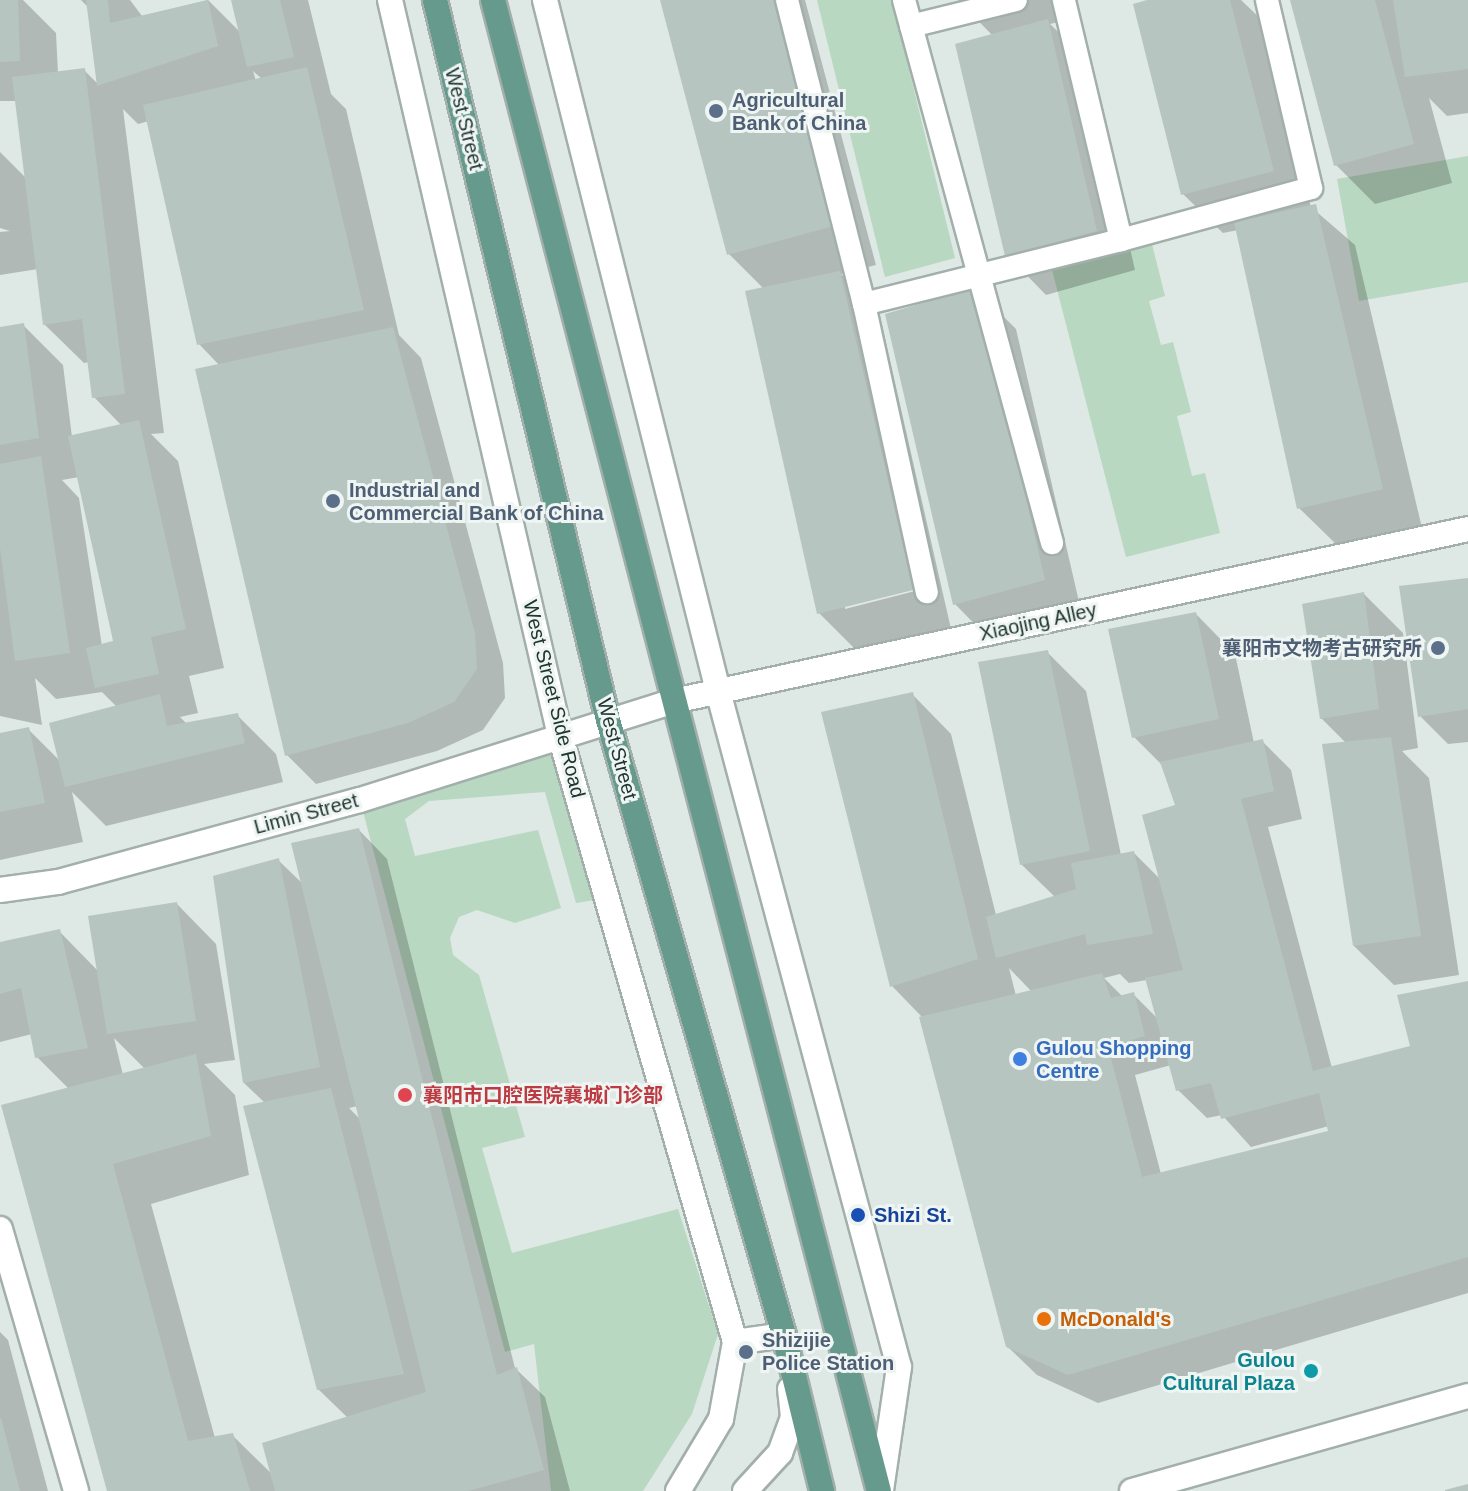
<!DOCTYPE html>
<meta charset="utf-8">
<style>
body{margin:0}
#map{position:relative;width:1468px;height:1491px;overflow:hidden;background:#dee8e4;font-family:Arial,"Noto Sans SC",sans-serif}
div>[style]{position:absolute}
.green>*{inset:0;background:#b8d8c1}
.shadow>*{inset:0;background:#0003}
.building>*{inset:0;background:#b7c5c0}
.roads{filter:drop-shadow(2px 0 #a2afab) drop-shadow(-2px 0 #a2afab) drop-shadow(0 2px #a2afab) drop-shadow(0 -2px #a2afab)}
.service>*{height:22px;margin:-11px;padding:0 11px;transform-origin:11px;border-radius:11px;background:#fff}
.pedestrian>*{height:24px;margin:-12px;padding:0 12px;transform-origin:12px;border-radius:12px;background:#fff}
.minor>*{height:24px;margin:-12px;padding:0 12px;transform-origin:12px;border-radius:12px;background:#fff}
.tertiary>*{height:24px;margin:-12px;padding:0 12px;transform-origin:12px;border-radius:12px;background:#fff}
.secondary>*{height:24px;margin:-12px;padding:0 12px;transform-origin:12px;border-radius:12px;background:#fff}
.primary>*{height:24px;margin:-12px;padding:0 12px;transform-origin:12px;border-radius:12px;background:#669a8d}
.dots>*{width:22px;height:22px;translate:-50% -50%;box-sizing:border-box;border:4px solid #eef5f2;border-radius:50%}
span{translate:-50% -50%;white-space:nowrap;text-align:center;line-height:1.15;-webkit-text-stroke:6px #eef5f2;paint-order:stroke}
.service-label{font-size:20px;color:#4e5e75;font-weight:700}
.left{translate:0 -50%;text-align:left}
.right{translate:-100% -50%;text-align:right}
.street-label{font-size:20px;color:#213631}
.shop-label{font-size:20px;color:#366cbe;font-weight:700}
.health-label{font-size:20px;color:#be3a42;font-weight:700}
.transit-label{font-size:20px;color:#164399;font-weight:700}
.food-label{font-size:20px;color:#c56008;font-weight:700}
.culture-label{font-size:20px;color:#0d838f;font-weight:700}
</style>
<div id="map">
<div class="green">
<div style="clip-path:polygon(817px 0,892px 0,955px 258px,885px 277px)"></div>
<div style="clip-path:polygon(1468px 156px,1468px 282px,1359px 301px,1337px 179px)"></div>
<div style="clip-path:polygon(1152px 244px,1165px 296px,1149px 301px,1161px 345px,1173px 342px,1191px 412px,1177px 416px,1192px 476px,1205px 473px,1220px 533px,1126px 557px,1052px 270px)"></div>
<div style="clip-path:polygon(560px 736px,607px 898px,576px 903px,545px 792px,429px 801px,405px 819px,415px 856px,538px 830px,561px 908px,515px 923px,477px 910px,459px 917px,450px 938px,453px 955px,479px 975px,525px 1137px,482px 1148px,512px 1253px,678px 1209px,718px 1334px,692px 1414px,643px 1491px,551px 1491px,534px 1344px,505px 1352px,360px 800px)"></div>
</div>
<div class="shadow">
<div style="clip-path:polygon(evenodd,0 0,23px 0,56px 33px,58px 73px,84px 70px,99px 85px,88px 7px,81px 0,130px 0,142px 16px,208px 0,241px 33px,233px 0,308px 0,331px 94px,346px 109px,399px 335px,421px 358px,503px 663px,505px 698px,483px 730px,437px 751px,316px 784px,287px 755px,220px 366px,199px 344px,149px 121px,138px 124px,123px 109px,164px 433px,151px 434px,178px 461px,224px 668px,189px 676px,198px 713px,180px 717px,187px 724px,237px 715px,276px 754px,283px 782px,106px 826px,72px 792px,83px 842px,0 860px,0 735px,28px 729px,61px 762px,117px 707px,102px 692px,56px 699px,35px 678px,42px 725px,0 716px,0 329px,23px 325px,63px 365px,72px 437px,122px 426px,94px 397px,89px 362px,84px 363px,44px 324px,38px 269px,0 275px,0 232px,10px 231px,0 228px,0 152px,27px 179px,17px 101px,0 101px,0 0,253px 71px,262px 79px,256px 81px,253px 71px,0 0,79px 477px,116px 643px,102px 646px,79px 498px,62px 480px,79px 477px)"></div>
<div style="clip-path:polygon(evenodd,662px 0,805px 0,876px 265px,841px 274px,879px 312px,951px 629px,858px 652px,819px 613px,764px 289px,729px 254px,662px 0,922px 586px,923px 589px,845px 609px,845px 605px,922px 586px)"></div>
<div style="clip-path:polygon(958px 0,1065px 0,1070px 19px,1050px 24px,1087px 60px,1135px 270px,1046px 295px,1007px 255px,993px 36px)"></div>
<div style="clip-path:polygon(1156px 0,1241px 0,1264px 22px,1311px 207px,1355px 245px,1422px 528px,1339px 547px,1299px 508px,1238px 230px,1223px 233px,1183px 194px)"></div>
<div style="clip-path:polygon(1292px 0,1468px 0,1468px 113px,1447px 116px,1429px 98px,1452px 183px,1375px 204px,1336px 165px)"></div>
<div style="clip-path:polygon(977px 290px,1016px 329px,1083px 619px,994px 644px,955px 604px)"></div>
<div style="clip-path:polygon(1468px 580px,1468px 742px,1448px 744px,1420px 716px)"></div>
<div style="clip-path:polygon(1364px 594px,1403px 633px,1418px 748px,1402px 751px,1429px 778px,1459px 975px,1394px 985px,1354px 946px,1346px 743px,1321px 718px)"></div>
<div style="clip-path:polygon(evenodd,1196px 614px,1235px 654px,1254px 743px,1262px 741px,1291px 770px,1302px 819px,1268px 827px,1332px 1068px,1412px 1048px,1468px 983px,1468px 1293px,1098px 1403px,1037px 1375px,1007px 1346px,923px 1018px,892px 986px,912px 694px,951px 734px,996px 915px,1055px 897px,1021px 864px,1047px 652px,1086px 691px,1121px 855px,1134px 853px,1162px 881px,1178px 806px,1164px 767px,1134px 737px,1196px 614px,1009px 968px,1032px 992px,1016px 996px,1009px 968px,1196px 614px,1120px 974px,1129px 983px,1147px 980px,1158px 1019px,1133px 994px,1123px 997px,1104px 978px,1120px 974px,1196px 614px,1171px 1065px,1178px 1090px,1207px 1118px,1222px 1115px,1251px 1147px,1329px 1126px,1330px 1132px,1161px 1174px,1135px 1075px,1171px 1065px)"></div>
<div style="clip-path:polygon(evenodd,359px 830px,387px 859px,515px 1368px,545px 1397px,570px 1491px,109px 1491px,69px 1089px,37px 1057px,32px 1034px,0 1042px,0 944px,59px 931px,99px 972px,177px 904px,216px 944px,235px 1060px,204px 1064px,235px 1095px,249px 1175px,151px 1204px,215px 1438px,232px 1435px,273px 1475px,348px 1418px,318px 1389px,265px 1103px,244px 1083px,278px 860px,304px 885px,359px 830px,114px 1038px,145px 1069px,123px 1075px,114px 1038px,359px 830px,358px 1106px,361px 1120px,349px 1108px,358px 1106px)"></div>
<div style="clip-path:polygon(0 1332px,8px 1340px,48px 1491px,0 1491px)"></div>
</div>
<div class="building">
<div style="clip-path:polygon(0 0,18px 0,20px 61px,0 62px)"></div>
<div style="clip-path:polygon(86px 0,108px 0,110px 23px,208px 0,218px 46px,97px 86px)"></div>
<div style="clip-path:polygon(231px 0,280px 0,294px 57px,247px 67px)"></div>
<div style="clip-path:polygon(660px 0,778px 0,837px 225px,727px 255px)"></div>
<div style="clip-path:polygon(1147px 0,1230px 0,1274px 171px,1181px 195px,1133px 4px)"></div>
<div style="clip-path:polygon(1290px 0,1375px 0,1414px 144px,1334px 166px)"></div>
<div style="clip-path:polygon(1393px 0,1468px 0,1468px 69px,1405px 77px)"></div>
<div style="clip-path:polygon(1048px 19px,1097px 231px,1005px 256px,955px 44px)"></div>
<div style="clip-path:polygon(307px 67px,364px 310px,197px 345px,143px 105px)"></div>
<div style="clip-path:polygon(85px 68px,125px 394px,92px 398px,82px 319px,43px 325px,12px 77px)"></div>
<div style="clip-path:polygon(1316px 204px,1383px 489px,1297px 509px,1234px 222px)"></div>
<div style="clip-path:polygon(840px 271px,913px 590px,817px 614px,745px 291px)"></div>
<div style="clip-path:polygon(977px 287px,1045px 580px,953px 605px,885px 314px)"></div>
<div style="clip-path:polygon(24px 323px,39px 438px,0 445px,0 327px)"></div>
<div style="clip-path:polygon(393px 327px,475px 633px,477px 669px,454px 702px,408px 723px,285px 756px,195px 369px)"></div>
<div style="clip-path:polygon(139px 420px,186px 629px,151px 637px,159px 674px,95px 688px,86px 648px,113px 641px,68px 436px)"></div>
<div style="clip-path:polygon(41px 456px,70px 653px,15px 661px,0 548px,0 464px)"></div>
<div style="clip-path:polygon(1468px 578px,1468px 709px,1418px 717px,1399px 586px)"></div>
<div style="clip-path:polygon(1364px 592px,1379px 709px,1320px 719px,1302px 604px)"></div>
<div style="clip-path:polygon(1196px 612px,1219px 719px,1132px 738px,1108px 629px)"></div>
<div style="clip-path:polygon(1048px 650px,1090px 851px,1020px 865px,978px 662px)"></div>
<div style="clip-path:polygon(913px 692px,978px 959px,890px 987px,821px 712px)"></div>
<div style="clip-path:polygon(160px 694px,167px 726px,238px 713px,245px 743px,65px 787px,49px 723px)"></div>
<div style="clip-path:polygon(29px 727px,45px 803px,0 812px,0 733px)"></div>
<div style="clip-path:polygon(1391px 737px,1421px 936px,1353px 946px,1322px 744px)"></div>
<div style="clip-path:polygon(1263px 739px,1274px 791px,1241px 799px,1313px 1071px,1410px 1046px,1397px 995px,1468px 981px,1468px 1257px,1068px 1375px,1006px 1347px,919px 1017px,1102px 973px,1111px 998px,1134px 992px,1145px 1036px,1108px 1047px,1142px 1177px,1328px 1131px,1319px 1093px,1221px 1119px,1211px 1083px,1176px 1091px,1145px 978px,1183px 970px,1142px 815px,1175px 805px,1160px 762px)"></div>
<div style="clip-path:polygon(359px 828px,497px 1375px,517px 1367px,544px 1470px,468px 1491px,275px 1491px,262px 1443px,426px 1392px,291px 843px)"></div>
<div style="clip-path:polygon(1134px 851px,1153px 934px,1087px 945px,1085px 934px,996px 958px,986px 917px,1076px 889px,1071px 863px)"></div>
<div style="clip-path:polygon(279px 858px,320px 1067px,243px 1083px,213px 876px)"></div>
<div style="clip-path:polygon(177px 902px,196px 1021px,107px 1034px,88px 916px)"></div>
<div style="clip-path:polygon(60px 929px,88px 1048px,35px 1058px,21px 988px,0 994px,0 942px)"></div>
<div style="clip-path:polygon(196px 1054px,211px 1136px,113px 1164px,188px 1441px,233px 1433px,250px 1491px,107px 1491px,1px 1105px)"></div>
<div style="clip-path:polygon(331px 1088px,404px 1374px,317px 1390px,243px 1106px)"></div>
<div style="clip-path:polygon(0 1418px,1px 1418px,20px 1491px,0 1491px)"></div>
<div style="clip-path:polygon(1468px 1484px,1468px 1491px,1445px 1491px,1445px 1490px)"></div>
</div>
<div class="roads">
<div class="service">
<div style="left:787px;top:0;width:314px;rotate:75.8deg"></div>
<div style="left:864px;top:304px;width:265px;rotate:-14deg"></div>
<div style="left:1121px;top:240px;width:247px;rotate:-103.4deg"></div>
<div style="left:904px;top:0;width:563px;rotate:74.75deg"></div>
<div style="left:911px;top:26px;width:108px;rotate:-13.9deg"></div>
<div style="left:1121px;top:240px;width:197px;rotate:-15.3deg"></div>
<div style="left:1311px;top:188px;width:193px;rotate:-103.2deg"></div>
<div style="left:864px;top:304px;width:295px;rotate:77.7deg"></div>
</div>
<div class="pedestrian">
<div style="left:1132px;top:1491px;width:349px;rotate:-15.8deg"></div>
</div>
<div class="minor">
<div style="left:0;top:890px;width:59px;rotate:-7.9deg"></div>
<div style="left:58px;top:882px;width:313px;rotate:-15.2deg"></div>
<div style="left:360px;top:800px;width:329px;rotate:-17.5deg"></div>
<div style="left:674px;top:701px;width:812px;rotate:-12.22deg"></div>
<div style="left:0;top:1229px;width:273px;rotate:73.8deg"></div>
</div>
<div class="tertiary">
<div style="left:390px;top:0;width:755px;rotate:76.99deg"></div>
<div style="left:560px;top:736px;width:631px;rotate:73.89deg"></div>
<div style="left:735px;top:1342px;width:49px;rotate:-8.1deg"></div>
<div style="left:545px;top:0;width:712px;rotate:75.94deg"></div>
<div style="left:718px;top:691px;width:700px;rotate:75.01deg"></div>
<div style="left:899px;top:1367px;width:125px;rotate:98.3deg"></div>
<div style="left:678px;top:1491px;width:84px;rotate:-59.2deg"></div>
<div style="left:721px;top:1419px;width:78px;rotate:-79.7deg"></div>
</div>
<div class="secondary">
<div style="left:745px;top:1491px;width:52px;rotate:-47.4deg"></div>
<div style="left:780px;top:1453px;width:38px;rotate:-70deg"></div>
<div style="left:793px;top:1417px;width:28px;rotate:-96deg"></div>
</div>
<div class="primary">
<div style="left:435px;top:0;width:740px;rotate:76.49deg"></div>
<div style="left:608px;top:720px;width:640px;rotate:74.03deg"></div>
<div style="left:784px;top:1335px;width:161px;rotate:76.3deg"></div>
<div style="left:493px;top:0;width:1540px;rotate:75.49deg"></div>
</div>
</div>
<div class="dots">
<div style="left:716px;top:111px;background:#5c6f8a"></div>
<div style="left:333px;top:501px;background:#5c6f8a"></div>
<div style="left:1438px;top:648px;background:#5c6f8a"></div>
<div style="left:1020px;top:1059px;background:#3f7fe0"></div>
<div style="left:405px;top:1095px;background:#e0444e"></div>
<div style="left:858px;top:1215px;background:#1a4fb4"></div>
<div style="left:1044px;top:1319px;background:#e8710a"></div>
<div style="left:746px;top:1352px;background:#5c6f8a"></div>
<div style="left:1311px;top:1371px;background:#0f9aa8"></div>
</div>
<div class="service-label">
<span class="left" style="left:732px;top:112px">Agricultural<br>Bank of China</span>
<span class="left" style="left:349px;top:502px">Industrial and<br>Commercial Bank of China</span>
<span class="right" style="left:1422px;top:648px">襄阳市文物考古研究所</span>
<span class="left" style="left:762px;top:1352px">Shizijie<br>Police Station</span>
</div>
<div class="street-label">
<span style="left:464px;top:119px;rotate:76deg">West Street</span>
<span style="left:1038px;top:622px;rotate:-12deg">Xiaojing Alley</span>
<span style="left:554px;top:699px;rotate:76deg">West Street Side Road</span>
<span style="left:617px;top:749px;rotate:75deg">West Street</span>
<span style="left:306px;top:814px;rotate:-15deg">Limin Street</span>
</div>
<div class="shop-label">
<span class="left" style="left:1036px;top:1060px">Gulou Shopping<br>Centre</span>
</div>
<div class="health-label">
<span class="left" style="left:423px;top:1095px">襄阳市口腔医院襄城门诊部</span>
</div>
<div class="transit-label">
<span class="left" style="left:874px;top:1215px">Shizi St.</span>
</div>
<div class="food-label">
<span class="left" style="left:1060px;top:1319px">McDonald's</span>
</div>
<div class="culture-label">
<span class="right" style="left:1295px;top:1372px">Gulou<br>Cultural Plaza</span>
</div>
</div>
